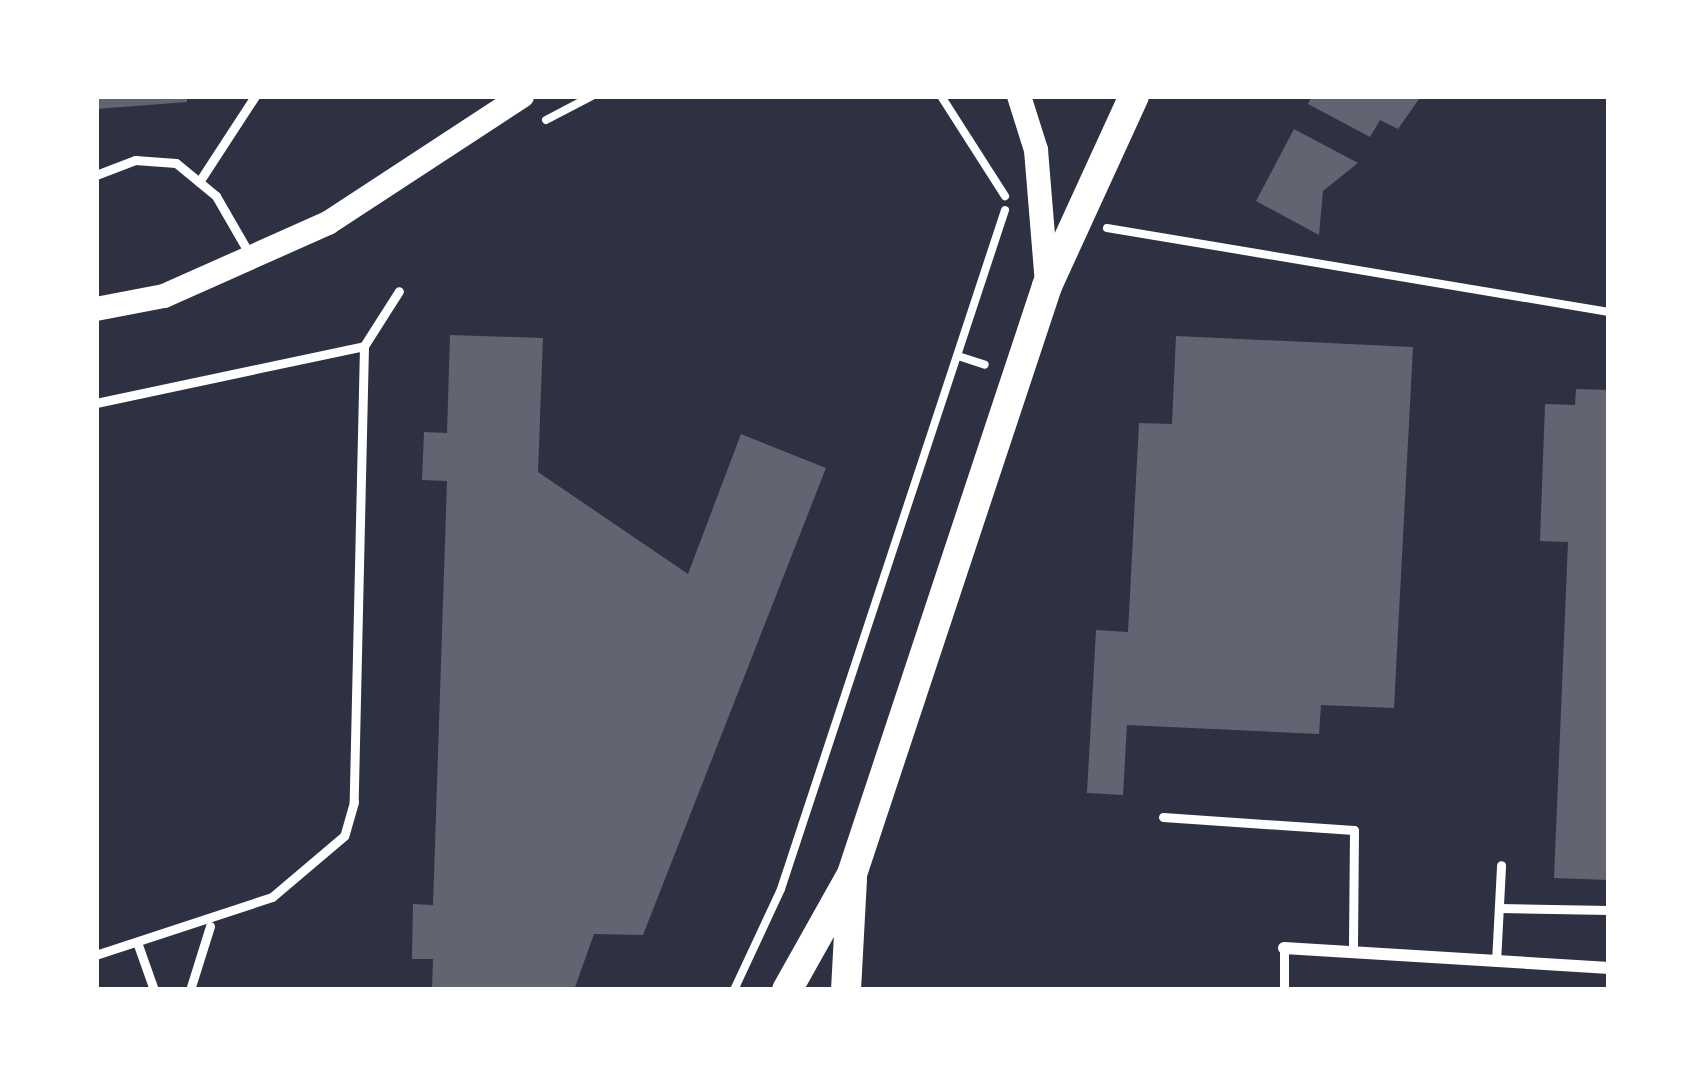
<!DOCTYPE html>
<style>
body{margin:0}
#map{position:relative;width:1705px;height:1086px;overflow:hidden;background:#2d3142;font-family:Mulish,sans-serif}
div>[style]{position:absolute}
.building>*{inset:0;background:#626471}
.path>*{height:8px;margin:-4px;padding:0 4px;transform-origin:4px;border-radius:4px;background:#fff}
.service>*{height:9px;margin:-4.5px;padding:0 4.5px;transform-origin:4.5px;border-radius:4.5px;background:#fff}
.minor>*{height:12px;margin:-6px;padding:0 6px;transform-origin:6px;border-radius:6px;background:#fff}
.secondary>*{height:24px;margin:-12px;padding:0 12px;transform-origin:12px;border-radius:12px;background:#fff}
.primary>*{height:30px;margin:-15px;padding:0 15px;transform-origin:15px;border-radius:15px;background:#fff}
span{translate:-50% -50%;white-space:nowrap;text-align:center;line-height:1.15;-webkit-text-stroke:12px #fff;paint-order:stroke}
.frame{position:absolute;inset:0;border:99px solid #fff;pointer-events:none}
</style>
<div id="map">
<div class="building">
<div style="clip-path:polygon(96px 96px,187px 96px,187px 102px,96px 109px)"></div>
<div style="clip-path:polygon(1312px 96px,1421px 96px,1398px 129px,1380px 120px,1370px 137px,1308px 104px)"></div>
<div style="clip-path:polygon(1294px 129px,1358px 163px,1323px 191px,1319px 235px,1256px 201px)"></div>
<div style="clip-path:polygon(450px 335px,543px 338px,538px 472px,688px 574px,741px 434px,826px 468px,643px 935px,594px 934px,574px 990px,432px 990px,433px 959px,412px 959px,413px 904px,433px 905px,447px 481px,422px 480px,424px 432px,447px 433px)"></div>
<div style="clip-path:polygon(1176px 336px,1413px 347px,1394px 708px,1321px 705px,1319px 734px,1127px 725px,1123px 795px,1087px 793px,1096px 630px,1128px 632px,1139px 423px,1172px 424px)"></div>
<div style="clip-path:polygon(1576px 389px,1609px 390px,1609px 880px,1554px 878px,1568px 542px,1540px 541px,1545px 404px,1575px 405px)"></div>
</div>
<div class="path">
<div style="left:941px;top:96px;width:119px;rotate:57.4deg"></div>
<div style="left:546px;top:120px;width:52px;rotate:-27.6deg"></div>
<div style="left:1107px;top:228px;width:509px;rotate:9.5deg"></div>
<div style="left:958px;top:356px;width:28px;rotate:18deg"></div>
<div style="left:734px;top:990px;width:111px;rotate:-65deg"></div>
<div style="left:781px;top:889px;width:715px;rotate:-71.74deg"></div>
</div>
<div class="service">
<div style="left:96px;top:175px;width:42px;rotate:-21deg"></div>
<div style="left:135px;top:160px;width:41px;rotate:4.2deg"></div>
<div style="left:176px;top:163px;width:52px;rotate:39.5deg"></div>
<div style="left:216px;top:196px;width:68px;rotate:60deg"></div>
<div style="left:199px;top:182px;width:103px;rotate:-56.9deg"></div>
<div style="left:364px;top:346px;width:65px;rotate:-57.5deg"></div>
<div style="left:96px;top:403px;width:274px;rotate:-12deg"></div>
<div style="left:364px;top:346px;width:456px;rotate:91.3deg"></div>
<div style="left:354px;top:802px;width:35px;rotate:106deg"></div>
<div style="left:344px;top:836px;width:94px;rotate:139.7deg"></div>
<div style="left:272px;top:897px;width:185px;rotate:161.8deg"></div>
<div style="left:1163px;top:817px;width:191px;rotate:3.9deg"></div>
<div style="left:1354px;top:830px;width:123px;rotate:90.5deg"></div>
<div style="left:1499px;top:908px;width:110px;rotate:1deg"></div>
<div style="left:137px;top:942px;width:51px;rotate:70.5deg"></div>
<div style="left:1496px;top:962px;width:97px;rotate:-87deg"></div>
<div style="left:190px;top:990px;width:67px;rotate:-72.6deg"></div>
<div style="left:1284px;top:990px;width:42px;rotate:-90deg"></div>
</div>
<div class="minor">
<div style="left:1284px;top:948px;width:326px;rotate:3.5deg"></div>
</div>
<div class="secondary">
<div style="left:1019px;top:96px;width:57px;rotate:72.5deg"></div>
<div style="left:1036px;top:150px;width:133px;rotate:85.3deg"></div>
<div style="left:96px;top:309px;width:69px;rotate:-10.8deg"></div>
<div style="left:164px;top:296px;width:180px;rotate:-24deg"></div>
<div style="left:328px;top:223px;width:232px;rotate:-33.2deg"></div>
</div>
<div class="primary">
<div style="left:787px;top:990px;width:133px;rotate:-60.7deg"></div>
<div style="left:852px;top:874px;width:619px;rotate:-71.65deg"></div>
<div style="left:1047px;top:286px;width:209px;rotate:-65.4deg"></div>
<div style="left:846px;top:990px;width:110px;rotate:-86.9deg"></div>
</div>
<div class="frame"></div>
</div>
